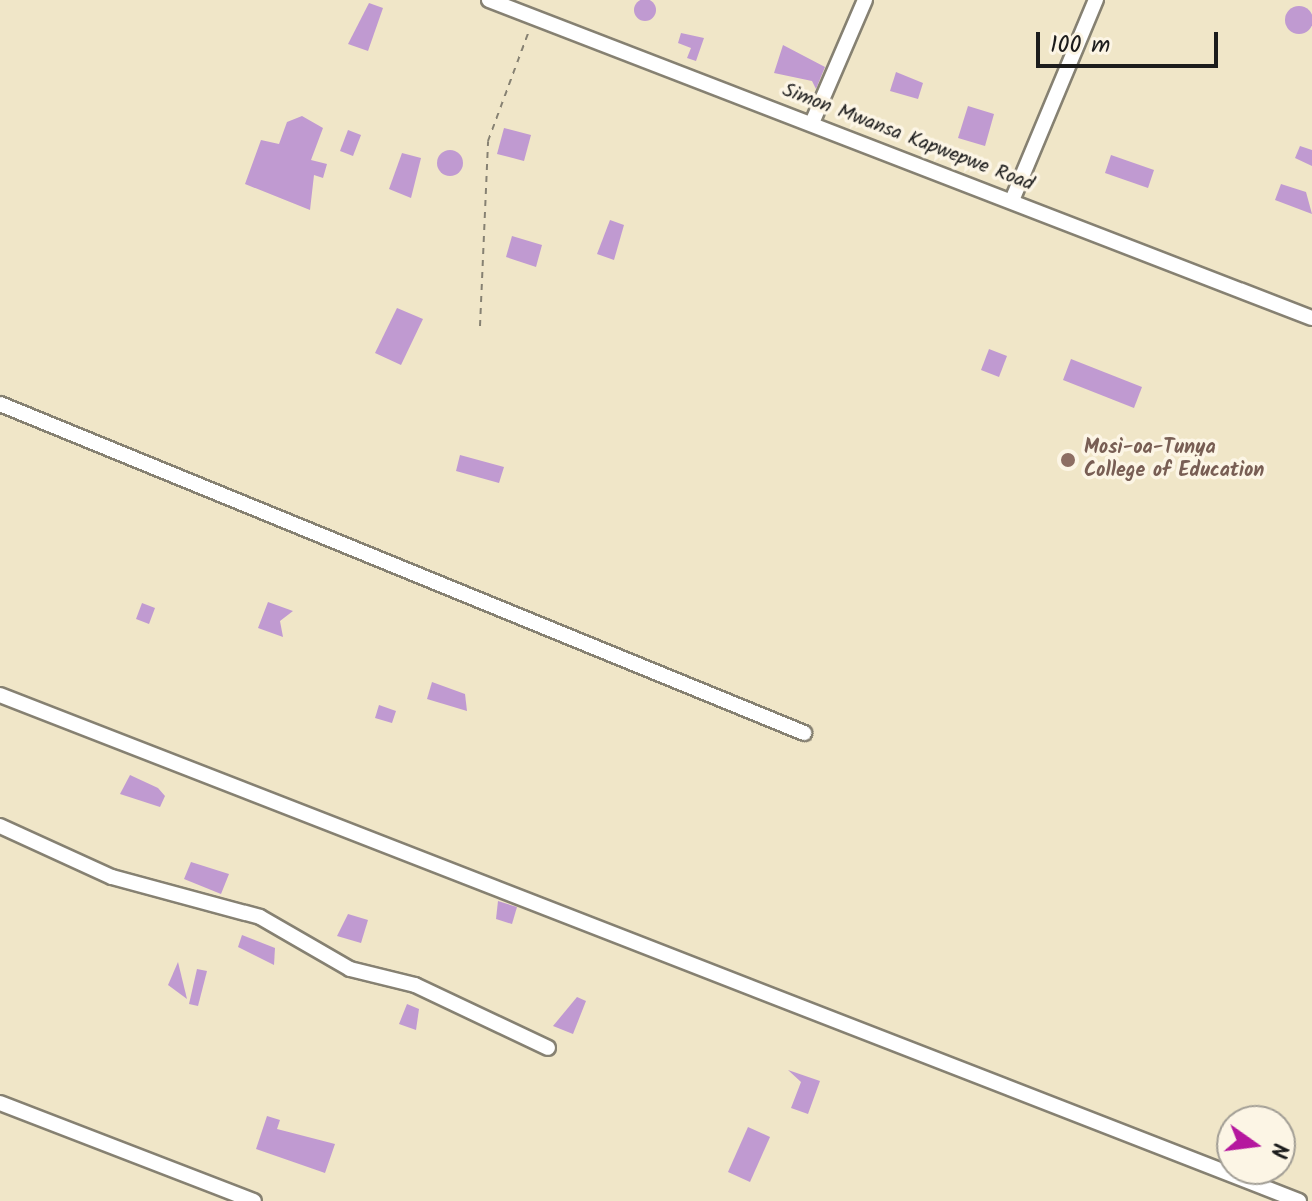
<!DOCTYPE html>
<style>
body{margin:0}
#map{position:relative;width:1312px;height:1201px;overflow:hidden;background:#f0e6c8;font-family:Kalam,sans-serif}
div>[style]{position:absolute}
.building>*{inset:0;background:#c09ad1}
.round{border-radius:50%}
.path>*{height:2px;margin-top:-1px;transform-origin:0;background:repeating-linear-gradient(90deg,#868172 0 6px,transparent 0 12px)}
.roads{filter:drop-shadow(2px 0 #868172) drop-shadow(-2px 0 #868172) drop-shadow(0 2px #868172) drop-shadow(0 -2px #868172)}
.minor>*{height:14px;margin:-7px;padding:0 7px;transform-origin:7px;border-radius:7px;background:#fff}
.dots>*{width:22px;height:22px;translate:-50% -50%;box-sizing:border-box;border:4px solid #fcf5e5;border-radius:50%}
span{translate:-50% -50%;white-space:nowrap;text-align:center;line-height:1.15;-webkit-text-stroke:7px #fcf5e5;paint-order:stroke}
.street-label{font-size:20px;color:#1c1c1c}
.education-label{font-size:20px;color:#785e54;font-weight:700}
.left{translate:0 -50%;text-align:left}
.north{position:absolute;left:1216px;top:1105px;width:80px;height:80px;box-sizing:border-box;background:#fcf5e5;border:2px solid #a29e95;border-radius:50%;rotate:104deg;font-size:22px;font-weight:700;line-height:32px;text-align:center;color:#1c1c1c}
.north::after{content:'';display:block;margin:auto;width:28px;height:36px;background:#b5179e;clip-path:polygon(50% 0,100% 100%,50% 72%,0 100%)}
.scale{position:absolute;left:1036px;top:32px;width:182px;height:36px;box-sizing:border-box;border:4px solid #1c1c1c;border-top:0;padding-left:10px;font-size:24px;line-height:28px;white-space:nowrap;color:#1c1c1c;-webkit-text-stroke:6px #fcf5e5;paint-order:stroke}
</style>
<div id="map">
<div class="building">
<div class="round" style="left:634px;top:-1px;width:22px;height:22px"></div>
<div style="clip-path:polygon(369px 3px,383px 8px,368px 51px,348px 44px)"></div>
<div class="round" style="left:1285px;top:6px;width:28px;height:28px"></div>
<div style="clip-path:polygon(681px 33px,704px 38px,696px 61px,687px 58px,691px 48px,678px 43px)"></div>
<div style="clip-path:polygon(783px 45px,825px 67px,816px 89px,812px 81px,774px 73px)"></div>
<div style="clip-path:polygon(896px 72px,923px 83px,918px 99px,890px 91px)"></div>
<div style="clip-path:polygon(968px 106px,994px 114px,985px 146px,958px 138px)"></div>
<div style="clip-path:polygon(302px 116px,323px 128px,311px 160px,327px 164px,323px 178px,314px 175px,310px 210px,245px 184px,261px 140px,279px 144px,287px 122px)"></div>
<div style="clip-path:polygon(504px 128px,531px 135px,524px 161px,497px 154px)"></div>
<div style="clip-path:polygon(348px 130px,361px 135px,353px 156px,340px 151px)"></div>
<div style="clip-path:polygon(1300px 146px,1312px 150px,1312px 166px,1295px 158px)"></div>
<div class="round" style="left:437px;top:150px;width:26px;height:26px"></div>
<div style="clip-path:polygon(402px 153px,421px 158px,411px 198px,389px 189px)"></div>
<div style="clip-path:polygon(1111px 155px,1154px 170px,1148px 188px,1105px 173px)"></div>
<div style="clip-path:polygon(1281px 184px,1306px 192px,1312px 214px,1275px 200px)"></div>
<div style="clip-path:polygon(610px 220px,624px 225px,614px 260px,597px 254px)"></div>
<div style="clip-path:polygon(512px 236px,542px 245px,536px 267px,506px 257px)"></div>
<div style="clip-path:polygon(397px 308px,423px 319px,401px 365px,375px 353px)"></div>
<div style="clip-path:polygon(989px 349px,1007px 356px,999px 377px,981px 370px)"></div>
<div style="clip-path:polygon(1071px 359px,1142px 387px,1134px 408px,1063px 380px)"></div>
<div style="clip-path:polygon(460px 455px,504px 467px,499px 483px,456px 471px)"></div>
<div style="clip-path:polygon(268px 602px,293px 611px,280px 621px,283px 637px,258px 628px)"></div>
<div style="clip-path:polygon(142px 603px,155px 608px,149px 624px,136px 619px)"></div>
<div style="clip-path:polygon(432px 682px,465px 694px,467px 711px,427px 699px)"></div>
<div style="clip-path:polygon(379px 705px,396px 711px,392px 723px,375px 718px)"></div>
<div style="clip-path:polygon(130px 775px,158px 788px,165px 796px,160px 807px,120px 794px)"></div>
<div style="clip-path:polygon(191px 862px,229px 874px,221px 894px,184px 879px)"></div>
<div style="clip-path:polygon(498px 901px,517px 907px,512px 924px,496px 919px)"></div>
<div style="clip-path:polygon(348px 914px,368px 920px,361px 943px,337px 936px)"></div>
<div style="clip-path:polygon(242px 935px,275px 948px,274px 965px,238px 947px)"></div>
<div style="clip-path:polygon(178px 962px,187px 999px,168px 985px)"></div>
<div style="clip-path:polygon(197px 969px,207px 971px,198px 1006px,189px 1004px)"></div>
<div style="clip-path:polygon(577px 997px,586px 1001px,573px 1034px,553px 1026px)"></div>
<div style="clip-path:polygon(407px 1004px,419px 1009px,416px 1030px,399px 1024px)"></div>
<div style="clip-path:polygon(788px 1070px,820px 1081px,808px 1114px,791px 1108px,801px 1082px)"></div>
<div style="clip-path:polygon(267px 1116px,280px 1120px,277px 1129px,335px 1144px,325px 1173px,256px 1149px)"></div>
<div style="clip-path:polygon(748px 1127px,770px 1137px,750px 1182px,728px 1172px)"></div>
</div>
<div class="path">
<div style="left:480px;top:326px;width:185px;rotate:-87.5deg"></div>
<div style="left:488px;top:141px;width:117px;rotate:-69.6deg"></div>
</div>
<div class="roads">
<div class="minor">
<div style="left:489px;top:0;width:882px;rotate:21.13deg"></div>
<div style="left:812px;top:123px;width:134px;rotate:-66.7deg"></div>
<div style="left:1013px;top:198px;width:215px;rotate:-67.3deg"></div>
<div style="left:0;top:404px;width:869px;rotate:22.25deg"></div>
<div style="left:0;top:695px;width:1394px;rotate:21.28deg"></div>
<div style="left:0;top:826px;width:123px;rotate:24.5deg"></div>
<div style="left:112px;top:877px;width:153px;rotate:15.1deg"></div>
<div style="left:260px;top:917px;width:104px;rotate:30deg"></div>
<div style="left:350px;top:969px;width:67px;rotate:13.8deg"></div>
<div style="left:415px;top:985px;width:147px;rotate:25.3deg"></div>
<div style="left:0;top:1103px;width:272px;rotate:21.1deg"></div>
</div>
</div>
<div class="dots">
<div style="left:1068px;top:460px;background:#8d6e63"></div>
</div>
<div class="street-label">
<span style="left:908px;top:138px;rotate:21deg">Simon Mwansa Kapwepwe Road</span>
</div>
<div class="education-label">
<span class="left" style="left:1084px;top:460px">Mosi-oa-Tunya<br>College of Education</span>
</div>
<div class="north">N</div>
<div class="scale">100 m</div>
</div>
